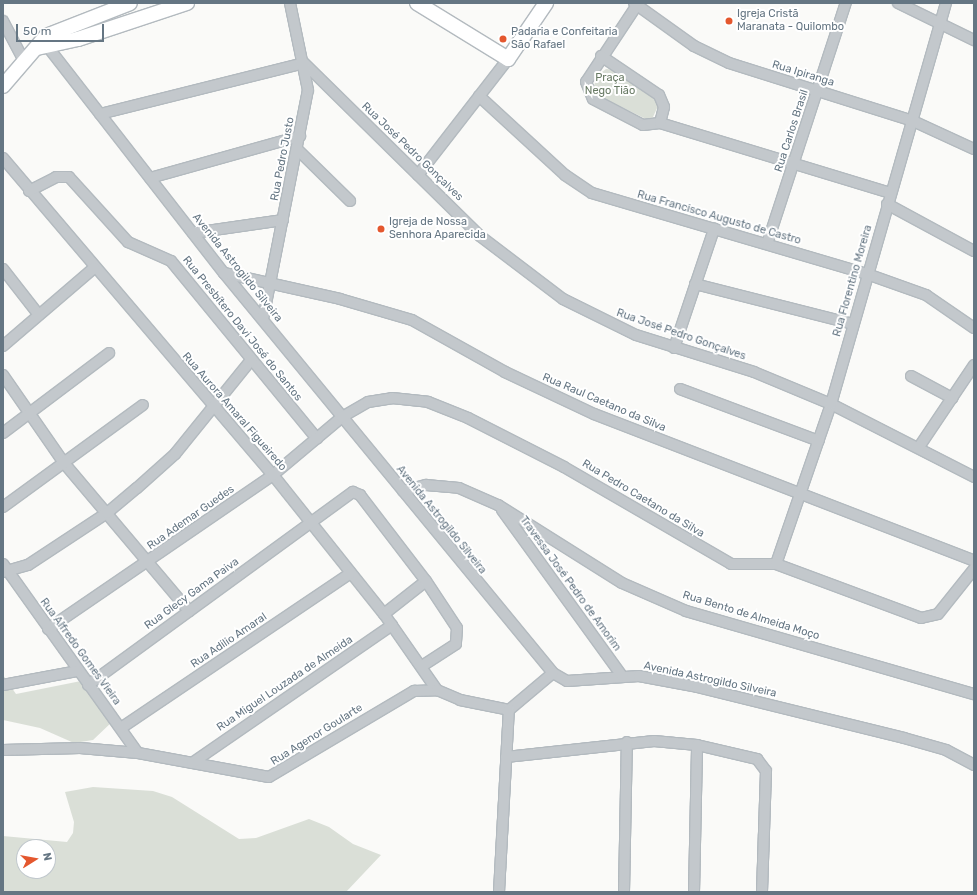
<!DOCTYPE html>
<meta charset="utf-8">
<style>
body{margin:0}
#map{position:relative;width:977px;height:895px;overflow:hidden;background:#fafaf8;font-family:Rubik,sans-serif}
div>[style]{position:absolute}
.green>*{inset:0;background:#dadfd7}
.roads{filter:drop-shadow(1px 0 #b3babf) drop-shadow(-1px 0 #b3babf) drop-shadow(0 1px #b3babf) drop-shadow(0 -1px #b3babf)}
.street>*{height:10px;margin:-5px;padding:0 5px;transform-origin:5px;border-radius:5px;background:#c3c8cc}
.secondary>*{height:14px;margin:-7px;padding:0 7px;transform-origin:7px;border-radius:7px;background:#fff}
.dots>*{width:11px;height:11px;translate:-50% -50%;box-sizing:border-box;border:2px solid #fff;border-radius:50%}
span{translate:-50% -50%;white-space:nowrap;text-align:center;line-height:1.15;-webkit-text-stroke:4px #fff;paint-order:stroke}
.poi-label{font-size:11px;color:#657683}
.left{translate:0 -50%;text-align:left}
.street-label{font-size:11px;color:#657683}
.park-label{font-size:11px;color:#687a64}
.frame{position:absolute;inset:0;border:4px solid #657683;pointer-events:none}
.north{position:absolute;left:16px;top:839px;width:40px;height:40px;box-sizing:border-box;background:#fff;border:1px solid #c1c8cd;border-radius:50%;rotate:79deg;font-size:11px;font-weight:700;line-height:16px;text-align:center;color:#657683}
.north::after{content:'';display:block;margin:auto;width:14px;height:18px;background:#e4572e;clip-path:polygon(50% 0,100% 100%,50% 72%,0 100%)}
.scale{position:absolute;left:16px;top:24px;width:88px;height:18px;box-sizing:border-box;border:2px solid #657683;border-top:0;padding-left:5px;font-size:12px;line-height:14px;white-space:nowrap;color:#657683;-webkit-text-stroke:3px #fff;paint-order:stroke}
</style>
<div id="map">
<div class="green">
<div style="clip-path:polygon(606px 69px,615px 70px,657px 99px,658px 106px,653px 117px,648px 120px,599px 96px,593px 88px,598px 75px)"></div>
<div style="clip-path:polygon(3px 675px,16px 694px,81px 681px,113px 721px,93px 740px,74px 743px,40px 728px,3px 720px)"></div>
<div style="clip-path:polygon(evenodd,93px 787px,153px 791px,172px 797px,239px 839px,256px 838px,309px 819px,329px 827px,353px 844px,381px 855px,346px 892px,3px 892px,3px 836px,67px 842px,73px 833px,74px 822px,65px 792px,93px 787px,24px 847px,48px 847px,48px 871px,24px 871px,24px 847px)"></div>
</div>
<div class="roads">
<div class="street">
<div style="left:634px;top:3px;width:74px;rotate:35.6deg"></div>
<div style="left:694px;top:46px;width:39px;rotate:26deg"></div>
<div style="left:729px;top:63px;width:193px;rotate:17.5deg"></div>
<div style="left:913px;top:121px;width:67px;rotate:24.7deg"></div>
<div style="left:898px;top:3px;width:85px;rotate:26deg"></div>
<div style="left:637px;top:5px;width:92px;rotate:123.5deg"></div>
<div style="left:586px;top:82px;width:18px;rotate:68deg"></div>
<div style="left:593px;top:99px;width:56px;rotate:27.5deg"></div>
<div style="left:643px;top:125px;width:17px;rotate:-7deg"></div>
<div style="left:660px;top:123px;width:240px;rotate:16.9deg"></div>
<div style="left:3px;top:21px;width:43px;rotate:62.2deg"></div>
<div style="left:44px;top:42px;width:293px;rotate:52.1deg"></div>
<div style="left:224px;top:273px;width:518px;rotate:50.56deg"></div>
<div style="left:553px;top:673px;width:16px;rotate:30deg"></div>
<div style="left:567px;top:681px;width:72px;rotate:-4deg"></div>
<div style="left:639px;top:676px;width:59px;rotate:10.7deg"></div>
<div style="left:697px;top:687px;width:213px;rotate:13.8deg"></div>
<div style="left:904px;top:738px;width:44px;rotate:15.9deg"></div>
<div style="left:946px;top:750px;width:32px;rotate:28deg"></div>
<div style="left:601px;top:56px;width:70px;rotate:33.9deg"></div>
<div style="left:659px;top:95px;width:13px;rotate:67deg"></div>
<div style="left:664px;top:107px;width:16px;rotate:104deg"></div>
<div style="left:479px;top:96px;width:117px;rotate:42.6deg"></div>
<div style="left:565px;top:175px;width:32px;rotate:34deg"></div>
<div style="left:592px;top:193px;width:287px;rotate:16.4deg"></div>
<div style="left:867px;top:274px;width:63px;rotate:19.6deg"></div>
<div style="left:926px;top:295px;width:58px;rotate:34.5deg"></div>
<div style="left:100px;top:114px;width:210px;rotate:-14deg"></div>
<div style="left:304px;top:63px;width:247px;rotate:44.5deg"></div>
<div style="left:480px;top:236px;width:104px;rotate:37.2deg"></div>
<div style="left:563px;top:299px;width:81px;rotate:26.3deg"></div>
<div style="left:636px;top:335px;width:124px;rotate:17.4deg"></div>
<div style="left:754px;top:372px;width:83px;rotate:22.6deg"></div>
<div style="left:831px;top:404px;width:161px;rotate:27deg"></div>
<div style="left:298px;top:150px;width:73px;rotate:44.4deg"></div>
<div style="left:3px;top:158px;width:416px;rotate:49.6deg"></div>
<div style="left:273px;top:475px;width:178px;rotate:51.4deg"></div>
<div style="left:384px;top:614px;width:93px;rotate:55.1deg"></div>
<div style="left:418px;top:175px;width:147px;rotate:-52.2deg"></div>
<div style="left:150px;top:178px;width:156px;rotate:-15.6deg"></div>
<div style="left:29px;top:191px;width:30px;rotate:-27deg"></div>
<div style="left:56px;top:177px;width:13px"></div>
<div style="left:69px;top:177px;width:88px;rotate:47.8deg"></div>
<div style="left:128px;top:242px;width:47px;rotate:23.8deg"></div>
<div style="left:171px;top:261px;width:230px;rotate:50.6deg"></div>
<div style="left:887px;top:204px;width:99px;rotate:28.4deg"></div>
<div style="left:193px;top:233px;width:91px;rotate:-8.2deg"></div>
<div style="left:767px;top:244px;width:254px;rotate:-71.9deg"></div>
<div style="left:3px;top:269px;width:58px;rotate:52deg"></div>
<div style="left:224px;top:273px;width:119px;rotate:12.6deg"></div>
<div style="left:340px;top:299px;width:75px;rotate:16.3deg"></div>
<div style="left:412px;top:320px;width:107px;rotate:29.2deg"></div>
<div style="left:505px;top:372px;width:98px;rotate:25.3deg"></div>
<div style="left:594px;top:414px;width:407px;rotate:21.1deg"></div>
<div style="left:695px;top:284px;width:163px;rotate:14.2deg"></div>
<div style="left:263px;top:319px;width:233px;rotate:-78.9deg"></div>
<div style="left:308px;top:90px;width:89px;rotate:-101.7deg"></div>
<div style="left:3px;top:346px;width:120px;rotate:-40.6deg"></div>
<div style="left:674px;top:348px;width:126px;rotate:-71.4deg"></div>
<div style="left:3px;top:375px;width:107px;rotate:55.3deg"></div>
<div style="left:64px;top:463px;width:194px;rotate:49.8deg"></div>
<div style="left:911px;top:376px;width:47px;rotate:28.2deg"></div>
<div style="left:680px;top:389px;width:148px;rotate:20.5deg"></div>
<div style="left:3px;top:433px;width:133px;rotate:-37deg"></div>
<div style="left:919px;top:447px;width:99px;rotate:-56.1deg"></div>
<div style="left:403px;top:491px;width:24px;rotate:-15deg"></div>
<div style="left:426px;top:485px;width:33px;rotate:5deg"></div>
<div style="left:459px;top:488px;width:43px;rotate:23.6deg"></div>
<div style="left:498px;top:505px;width:146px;rotate:32.2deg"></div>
<div style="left:622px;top:583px;width:70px;rotate:23.6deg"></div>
<div style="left:686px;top:611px;width:300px;rotate:16.1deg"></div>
<div style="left:3px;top:507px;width:173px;rotate:-36.1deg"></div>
<div style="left:502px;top:510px;width:205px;rotate:54.1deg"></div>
<div style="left:3px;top:564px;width:232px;rotate:54.5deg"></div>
<div style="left:776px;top:564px;width:169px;rotate:-71deg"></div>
<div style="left:831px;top:404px;width:417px;rotate:-74deg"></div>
<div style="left:3px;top:572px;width:26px;rotate:-16deg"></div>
<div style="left:28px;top:565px;width:95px;rotate:-33.4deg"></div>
<div style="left:107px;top:513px;width:39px;rotate:-40deg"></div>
<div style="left:137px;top:488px;width:51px;rotate:-41.8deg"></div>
<div style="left:175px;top:454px;width:121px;rotate:-51deg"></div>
<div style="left:384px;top:614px;width:53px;rotate:-38.2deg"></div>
<div style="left:48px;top:629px;width:273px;rotate:-34.4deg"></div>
<div style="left:273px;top:475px;width:90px;rotate:-40deg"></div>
<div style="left:342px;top:417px;width:30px;rotate:-30deg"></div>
<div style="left:368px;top:402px;width:24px;rotate:-9deg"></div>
<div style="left:392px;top:398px;width:36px;rotate:6deg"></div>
<div style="left:428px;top:402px;width:43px;rotate:21.8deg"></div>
<div style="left:468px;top:418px;width:108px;rotate:27deg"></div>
<div style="left:564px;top:467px;width:193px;rotate:30.1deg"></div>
<div style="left:731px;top:564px;width:45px"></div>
<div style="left:776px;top:564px;width:155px;rotate:20.4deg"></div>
<div style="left:921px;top:618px;width:17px;rotate:-13deg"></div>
<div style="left:938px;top:614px;width:58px;rotate:-51.3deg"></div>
<div style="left:3px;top:685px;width:75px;rotate:-10.7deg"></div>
<div style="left:88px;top:685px;width:328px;rotate:-36.1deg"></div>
<div style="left:353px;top:492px;width:8px;rotate:23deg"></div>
<div style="left:360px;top:495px;width:108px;rotate:52.5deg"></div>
<div style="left:426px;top:581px;width:56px;rotate:56.6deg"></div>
<div style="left:457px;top:628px;width:16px;rotate:94deg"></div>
<div style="left:456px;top:644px;width:40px;rotate:147.1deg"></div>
<div style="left:121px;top:728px;width:277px;rotate:-34deg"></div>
<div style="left:3px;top:750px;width:77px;rotate:-1.5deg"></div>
<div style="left:80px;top:748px;width:58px;rotate:4.9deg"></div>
<div style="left:138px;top:753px;width:133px;rotate:10.4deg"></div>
<div style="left:269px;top:777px;width:169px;rotate:-30.7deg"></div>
<div style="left:414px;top:691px;width:23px;rotate:-2deg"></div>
<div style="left:437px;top:690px;width:25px;rotate:23deg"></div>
<div style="left:460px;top:700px;width:50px;rotate:11.5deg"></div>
<div style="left:509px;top:710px;width:57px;rotate:-40.1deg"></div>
<div style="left:506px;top:757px;width:149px;rotate:-6.2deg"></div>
<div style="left:654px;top:741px;width:43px;rotate:5.3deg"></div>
<div style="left:697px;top:745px;width:62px;rotate:13.1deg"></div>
<div style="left:757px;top:759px;width:15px;rotate:53deg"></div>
<div style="left:766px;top:771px;width:121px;rotate:91.9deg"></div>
<div style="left:192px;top:763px;width:243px;rotate:-34.6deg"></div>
<div style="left:499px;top:892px;width:182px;rotate:-86.9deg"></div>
<div style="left:624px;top:892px;width:150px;rotate:-88.9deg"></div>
<div style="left:694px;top:892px;width:147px;rotate:-88.8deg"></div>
</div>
<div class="secondary">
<div style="left:417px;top:3px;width:107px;rotate:31.6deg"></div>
<div style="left:508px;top:59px;width:68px;rotate:-55.8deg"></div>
<div style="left:37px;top:48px;width:42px;rotate:-12.4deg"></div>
<div style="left:78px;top:39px;width:115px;rotate:-18.3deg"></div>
<div style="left:3px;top:86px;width:66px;rotate:-49.3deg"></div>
<div style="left:46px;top:36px;width:90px;rotate:-21.4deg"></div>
</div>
</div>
<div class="dots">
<div style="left:729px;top:21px;background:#e4572e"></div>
<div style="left:503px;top:39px;background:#e4572e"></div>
<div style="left:381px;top:229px;background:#e4572e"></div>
</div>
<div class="poi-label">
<span class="left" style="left:737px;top:21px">Igreja Cristã<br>Maranata - Quilombo</span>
<span class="left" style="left:511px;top:39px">Padaria e Confeitaria<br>São Rafael</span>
<span class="left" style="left:389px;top:229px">Igreja de Nossa<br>Senhora Aparecida</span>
</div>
<div class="street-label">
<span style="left:803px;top:74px;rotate:17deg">Rua Ipiranga</span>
<span style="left:792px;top:131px;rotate:-72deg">Rua Carlos Brasil</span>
<span style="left:412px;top:152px;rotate:44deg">Rua José Pedro Gonçalves</span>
<span style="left:283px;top:159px;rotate:-79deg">Rua Pedro Justo</span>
<span style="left:719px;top:218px;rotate:16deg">Rua Francisco Augusto de Castro</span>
<span style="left:237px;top:268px;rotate:51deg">Avenida Astrogildo Silveira</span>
<span style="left:853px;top:281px;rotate:-74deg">Rua Florentino Moreira</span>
<span style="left:242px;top:329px;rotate:51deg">Rua Presbítero Davi José do Santos</span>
<span style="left:681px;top:335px;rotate:19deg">Rua José Pedro Gonçalves</span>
<span style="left:604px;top:403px;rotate:23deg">Rua Raul Caetano da Silva</span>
<span style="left:234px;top:412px;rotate:49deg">Rua Aurora Amaral Figueiredo</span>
<span style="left:643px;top:499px;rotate:31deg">Rua Pedro Caetano da Silva</span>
<span style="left:191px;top:518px;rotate:-35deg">Rua Ademar Guedes</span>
<span style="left:441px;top:520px;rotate:51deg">Avenida Astrogildo Silveira</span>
<span style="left:570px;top:584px;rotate:54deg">Travessa José Pedro de Amorim</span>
<span style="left:192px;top:594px;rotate:-36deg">Rua Glecy Gama Paiva</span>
<span style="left:751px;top:616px;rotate:17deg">Rua Bento de Almeida Moço</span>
<span style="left:229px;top:641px;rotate:-34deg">Rua Adilio Amaral</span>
<span style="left:80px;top:652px;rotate:54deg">Rua Alfredo Gomes Vieira</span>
<span style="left:710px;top:680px;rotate:12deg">Avenida Astrogildo Silveira</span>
<span style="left:285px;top:684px;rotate:-34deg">Rua Miguel Louzada de Almeida</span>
<span style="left:317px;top:735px;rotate:-32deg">Rua Agenor Goularte</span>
</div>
<div class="park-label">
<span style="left:610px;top:85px">Praça<br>Nego Tião</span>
</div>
<div class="frame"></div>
<div class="north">N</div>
<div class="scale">50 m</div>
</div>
